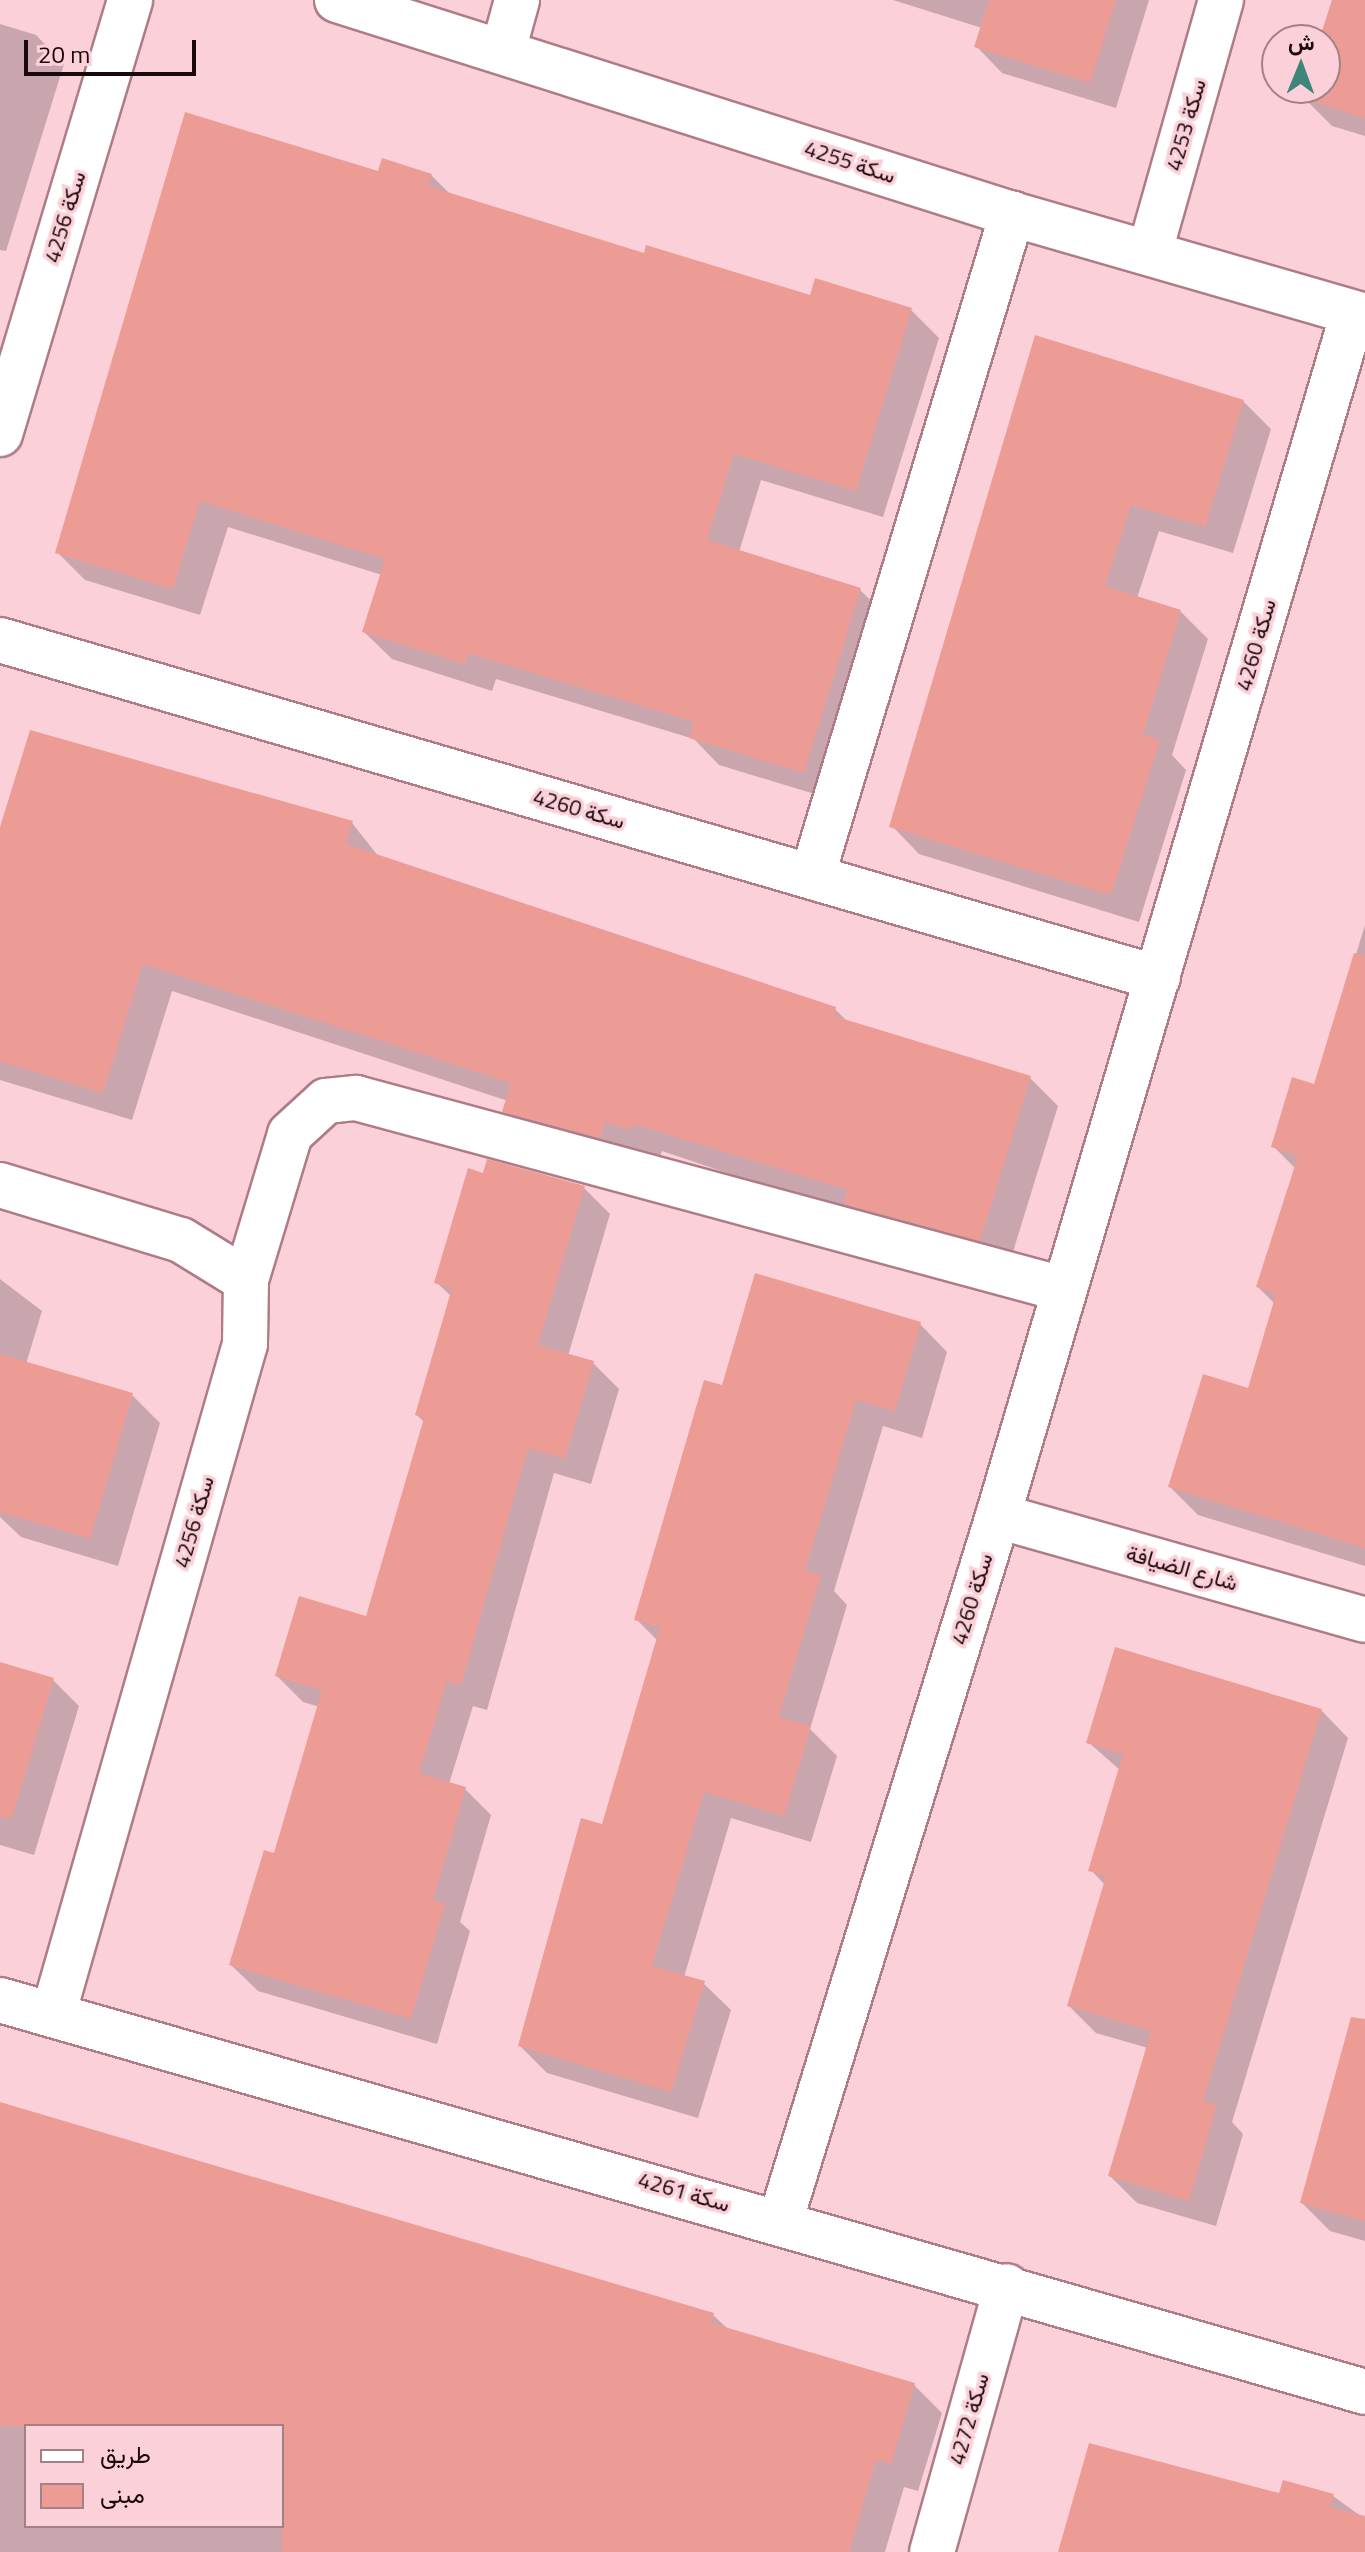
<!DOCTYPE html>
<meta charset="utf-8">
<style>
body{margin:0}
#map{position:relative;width:1365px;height:2552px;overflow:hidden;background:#fcd0d9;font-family:"Titillium Web",Vazirmatn,sans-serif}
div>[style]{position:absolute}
.shadow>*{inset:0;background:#0003}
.building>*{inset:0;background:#ec9c95}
.roads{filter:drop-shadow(2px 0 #ae7c87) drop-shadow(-2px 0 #ae7c87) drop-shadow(0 2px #ae7c87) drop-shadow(0 -2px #ae7c87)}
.minor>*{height:44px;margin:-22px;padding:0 22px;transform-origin:22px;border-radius:22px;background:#fff}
span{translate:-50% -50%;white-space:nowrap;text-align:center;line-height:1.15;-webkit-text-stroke:7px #fcd0d9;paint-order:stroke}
.street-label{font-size:22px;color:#19080c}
.legend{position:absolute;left:24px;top:2424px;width:260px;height:104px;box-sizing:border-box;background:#fcd0d9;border:2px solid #a18087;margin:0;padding:10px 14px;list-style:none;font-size:24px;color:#19080c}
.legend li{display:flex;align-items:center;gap:16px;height:40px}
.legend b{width:40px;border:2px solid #a18087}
.north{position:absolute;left:1261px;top:24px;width:80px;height:80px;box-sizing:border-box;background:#fcd0d9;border:2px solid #a18087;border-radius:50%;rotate:1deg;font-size:22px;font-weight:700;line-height:32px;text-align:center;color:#19080c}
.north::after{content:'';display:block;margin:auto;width:28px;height:36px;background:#3e857c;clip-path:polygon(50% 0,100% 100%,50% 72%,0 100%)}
.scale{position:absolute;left:24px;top:40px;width:172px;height:36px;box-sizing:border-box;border:4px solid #19080c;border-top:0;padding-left:10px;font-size:24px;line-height:28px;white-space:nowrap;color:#19080c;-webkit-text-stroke:6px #fcd0d9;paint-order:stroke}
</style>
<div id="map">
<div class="shadow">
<div style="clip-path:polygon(893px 0,1149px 0,1116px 108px,1002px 73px,976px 46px,982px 28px)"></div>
<div style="clip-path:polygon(1334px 0,1365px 0,1365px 136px,1332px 126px,1304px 98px,1307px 88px,1325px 88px)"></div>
<div style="clip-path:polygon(0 24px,36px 35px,64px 64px,6px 251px,0 250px)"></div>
<div style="clip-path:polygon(380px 174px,431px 175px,451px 195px,645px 256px,811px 297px,911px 310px,939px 338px,883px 517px,761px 480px,739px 552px,860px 590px,888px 617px,831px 799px,719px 765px,694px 739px,496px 679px,492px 691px,392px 659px,364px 632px,382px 575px,228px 527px,200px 615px,85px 580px,57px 552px)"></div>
<div style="clip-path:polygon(1036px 338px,1243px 401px,1271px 429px,1233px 553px,1159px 531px,1137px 598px,1180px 611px,1208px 639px,1172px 755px,1186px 770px,1139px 922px,919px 854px,892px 826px)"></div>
<div style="clip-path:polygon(352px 823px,379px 857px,835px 1009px,849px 1023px,1030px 1078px,1058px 1106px,1008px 1268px,662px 1151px,660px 1157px,633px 1149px,628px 1165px,533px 1139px,505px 1111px,508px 1101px,172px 991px,132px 1120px,0 1080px,0 834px)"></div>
<div style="clip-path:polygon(1365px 925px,1365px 1566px,1198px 1515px,1170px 1487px,1250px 1390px,1275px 1304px,1258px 1287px,1296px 1169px,1273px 1146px,1315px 1086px)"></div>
<div style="clip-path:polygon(485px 1175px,584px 1188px,610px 1214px,568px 1356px,593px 1363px,619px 1389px,591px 1484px,554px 1473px,487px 1710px,473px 1706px,449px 1784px,465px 1789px,491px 1815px,460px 1922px,470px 1931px,437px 2044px,258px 1991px,231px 1965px,276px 1855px,320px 1707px,303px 1702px,277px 1676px,368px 1619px,425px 1423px,417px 1415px,452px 1297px,436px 1282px)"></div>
<div style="clip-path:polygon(0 1279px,42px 1311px,26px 1364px,132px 1395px,160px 1423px,118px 1566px,21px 1537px,0 1517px)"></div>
<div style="clip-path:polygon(920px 1324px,947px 1352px,922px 1438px,883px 1426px,834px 1591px,847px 1605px,810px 1729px,837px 1756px,811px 1842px,731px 1818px,684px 1977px,703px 1983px,731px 2010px,698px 2118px,547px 2073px,520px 2046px,603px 1827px,658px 1641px,636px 1619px,723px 1387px)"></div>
<div style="clip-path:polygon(0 1664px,53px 1680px,79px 1706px,34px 1855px,0 1845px)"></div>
<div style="clip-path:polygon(1321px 1710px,1348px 1738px,1232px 2122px,1243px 2134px,1216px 2226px,1137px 2203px,1110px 2176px,1148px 2048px,1096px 2033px,1069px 2006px,1105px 1885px,1091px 1870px,1120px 1770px,1088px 1742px)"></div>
<div style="clip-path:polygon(1365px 2054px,1365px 2241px,1330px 2231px,1302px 2203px)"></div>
<div style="clip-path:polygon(evenodd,0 2104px,713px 2315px,729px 2330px,914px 2385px,942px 2413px,918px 2491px,904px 2487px,885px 2552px,0 2552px,0 2104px,26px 2426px,282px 2426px,282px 2526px,26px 2526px,26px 2426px)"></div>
<div style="clip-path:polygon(1280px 2495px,1333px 2496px,1365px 2519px,1365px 2552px,1061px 2552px)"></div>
</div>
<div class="building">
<div style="clip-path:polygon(989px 0,1116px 0,1090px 83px,974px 47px)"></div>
<div style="clip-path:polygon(1332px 0,1365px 0,1365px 118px,1301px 98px,1305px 88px,1325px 88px,1319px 40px)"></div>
<div style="clip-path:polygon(185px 112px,378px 171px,382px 158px,432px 174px,428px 186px,644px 253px,646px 245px,810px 295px,815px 278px,912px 308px,856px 491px,734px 454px,707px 540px,861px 588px,804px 773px,689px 738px,694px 722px,468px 653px,465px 664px,362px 632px,385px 559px,200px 501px,173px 589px,55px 553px)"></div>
<div style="clip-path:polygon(1035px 335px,1244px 400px,1205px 527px,1131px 505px,1105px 586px,1181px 610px,1143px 735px,1160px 740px,1111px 895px,889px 827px)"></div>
<div style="clip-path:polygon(30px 730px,353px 821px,346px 844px,836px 1007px,834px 1016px,1031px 1076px,980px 1241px,844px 1204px,848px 1190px,634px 1124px,632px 1130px,605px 1122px,600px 1138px,502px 1112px,511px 1083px,143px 964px,103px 1093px,0 1061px,0 827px)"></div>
<div style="clip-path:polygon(1354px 953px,1365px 955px,1365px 1548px,1168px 1487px,1203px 1374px,1248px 1388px,1276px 1294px,1256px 1287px,1298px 1156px,1271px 1147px,1292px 1077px,1314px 1084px)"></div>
<div style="clip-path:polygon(487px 1159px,585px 1186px,538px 1345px,594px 1361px,565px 1459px,528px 1448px,461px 1685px,447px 1681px,419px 1773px,466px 1787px,433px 1900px,445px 1903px,411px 2019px,229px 1965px,264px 1850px,274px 1853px,322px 1690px,275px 1676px,299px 1596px,366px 1616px,424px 1418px,415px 1415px,452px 1288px,434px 1283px,468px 1168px,483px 1173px)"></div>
<div style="clip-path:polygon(755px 1273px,921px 1322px,895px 1411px,856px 1400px,805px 1571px,821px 1575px,779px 1717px,811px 1726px,784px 1816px,704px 1792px,652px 1966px,705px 1981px,671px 2092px,518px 2046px,581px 1818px,602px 1824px,660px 1627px,634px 1620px,704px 1380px,722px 1385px)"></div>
<div style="clip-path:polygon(0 1354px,133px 1393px,90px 1539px,0 1512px)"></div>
<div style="clip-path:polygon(1115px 1647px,1322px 1709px,1203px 2101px,1217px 2105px,1189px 2201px,1108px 2176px,1151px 2031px,1067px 2006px,1106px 1876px,1088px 1871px,1123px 1754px,1086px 1743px)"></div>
<div style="clip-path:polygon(0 1662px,54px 1678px,12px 1818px,0 1817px)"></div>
<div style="clip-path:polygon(1351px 2017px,1365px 2019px,1365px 2221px,1300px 2203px)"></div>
<div style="clip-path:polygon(0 2102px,714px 2313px,711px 2323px,915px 2383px,891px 2464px,876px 2460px,849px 2552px,282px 2552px,282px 2426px,0 2426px)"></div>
<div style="clip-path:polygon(1089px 2443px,1279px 2493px,1283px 2480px,1334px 2494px,1330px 2507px,1365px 2516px,1365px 2552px,1058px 2552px)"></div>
</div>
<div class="roads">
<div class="minor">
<div style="left:337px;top:0;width:708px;rotate:17.59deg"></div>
<div style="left:1012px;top:214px;width:367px;rotate:16.1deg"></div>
<div style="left:503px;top:51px;width:53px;rotate:-74.6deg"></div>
<div style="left:1150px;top:251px;width:261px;rotate:-74.2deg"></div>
<div style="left:0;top:434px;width:453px;rotate:-73.3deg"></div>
<div style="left:0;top:640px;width:1206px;rotate:16.27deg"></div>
<div style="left:812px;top:877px;width:693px;rotate:-73.21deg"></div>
<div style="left:0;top:1185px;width:189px;rotate:16.9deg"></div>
<div style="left:181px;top:1240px;width:76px;rotate:31.6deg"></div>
<div style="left:246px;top:1280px;width:64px;rotate:90.9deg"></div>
<div style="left:245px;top:1344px;width:698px;rotate:105.97deg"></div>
<div style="left:246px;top:1280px;width:152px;rotate:-73.2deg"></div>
<div style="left:290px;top:1134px;width:49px;rotate:-42.5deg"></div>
<div style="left:326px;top:1101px;width:30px;rotate:-6deg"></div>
<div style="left:356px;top:1098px;width:732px;rotate:15.12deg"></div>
<div style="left:998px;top:1516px;width:381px;rotate:15.8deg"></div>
<div style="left:0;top:2000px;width:1420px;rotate:16.02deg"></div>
<div style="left:781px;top:2219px;width:736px;rotate:-72.85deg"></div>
<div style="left:998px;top:1516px;width:1254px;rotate:-73.56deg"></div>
<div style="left:932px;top:2552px;width:276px;rotate:-74.3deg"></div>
</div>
</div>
<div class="street-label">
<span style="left:1186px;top:125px;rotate:-74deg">سكة 4253</span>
<span style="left:850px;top:162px;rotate:18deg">سكة 4255</span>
<span style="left:65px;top:217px;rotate:-73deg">سكة 4256</span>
<span style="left:1256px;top:645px;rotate:-74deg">سكة 4260</span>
<span style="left:579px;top:809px;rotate:16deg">سكة 4260</span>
<span style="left:194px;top:1522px;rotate:-74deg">سكة 4256</span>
<span style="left:1182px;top:1568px;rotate:16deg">شارع الضيافة</span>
<span style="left:972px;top:1599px;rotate:-73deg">سكة 4260</span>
<span style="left:684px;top:2192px;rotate:16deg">سكة 4261</span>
<span style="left:969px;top:2419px;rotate:-74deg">سكة 4272</span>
</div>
<ul class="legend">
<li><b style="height:10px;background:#fff"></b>طريق</li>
<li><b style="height:22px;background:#ec9c95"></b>مبنى</li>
</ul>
<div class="north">ش</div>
<div class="scale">20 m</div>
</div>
